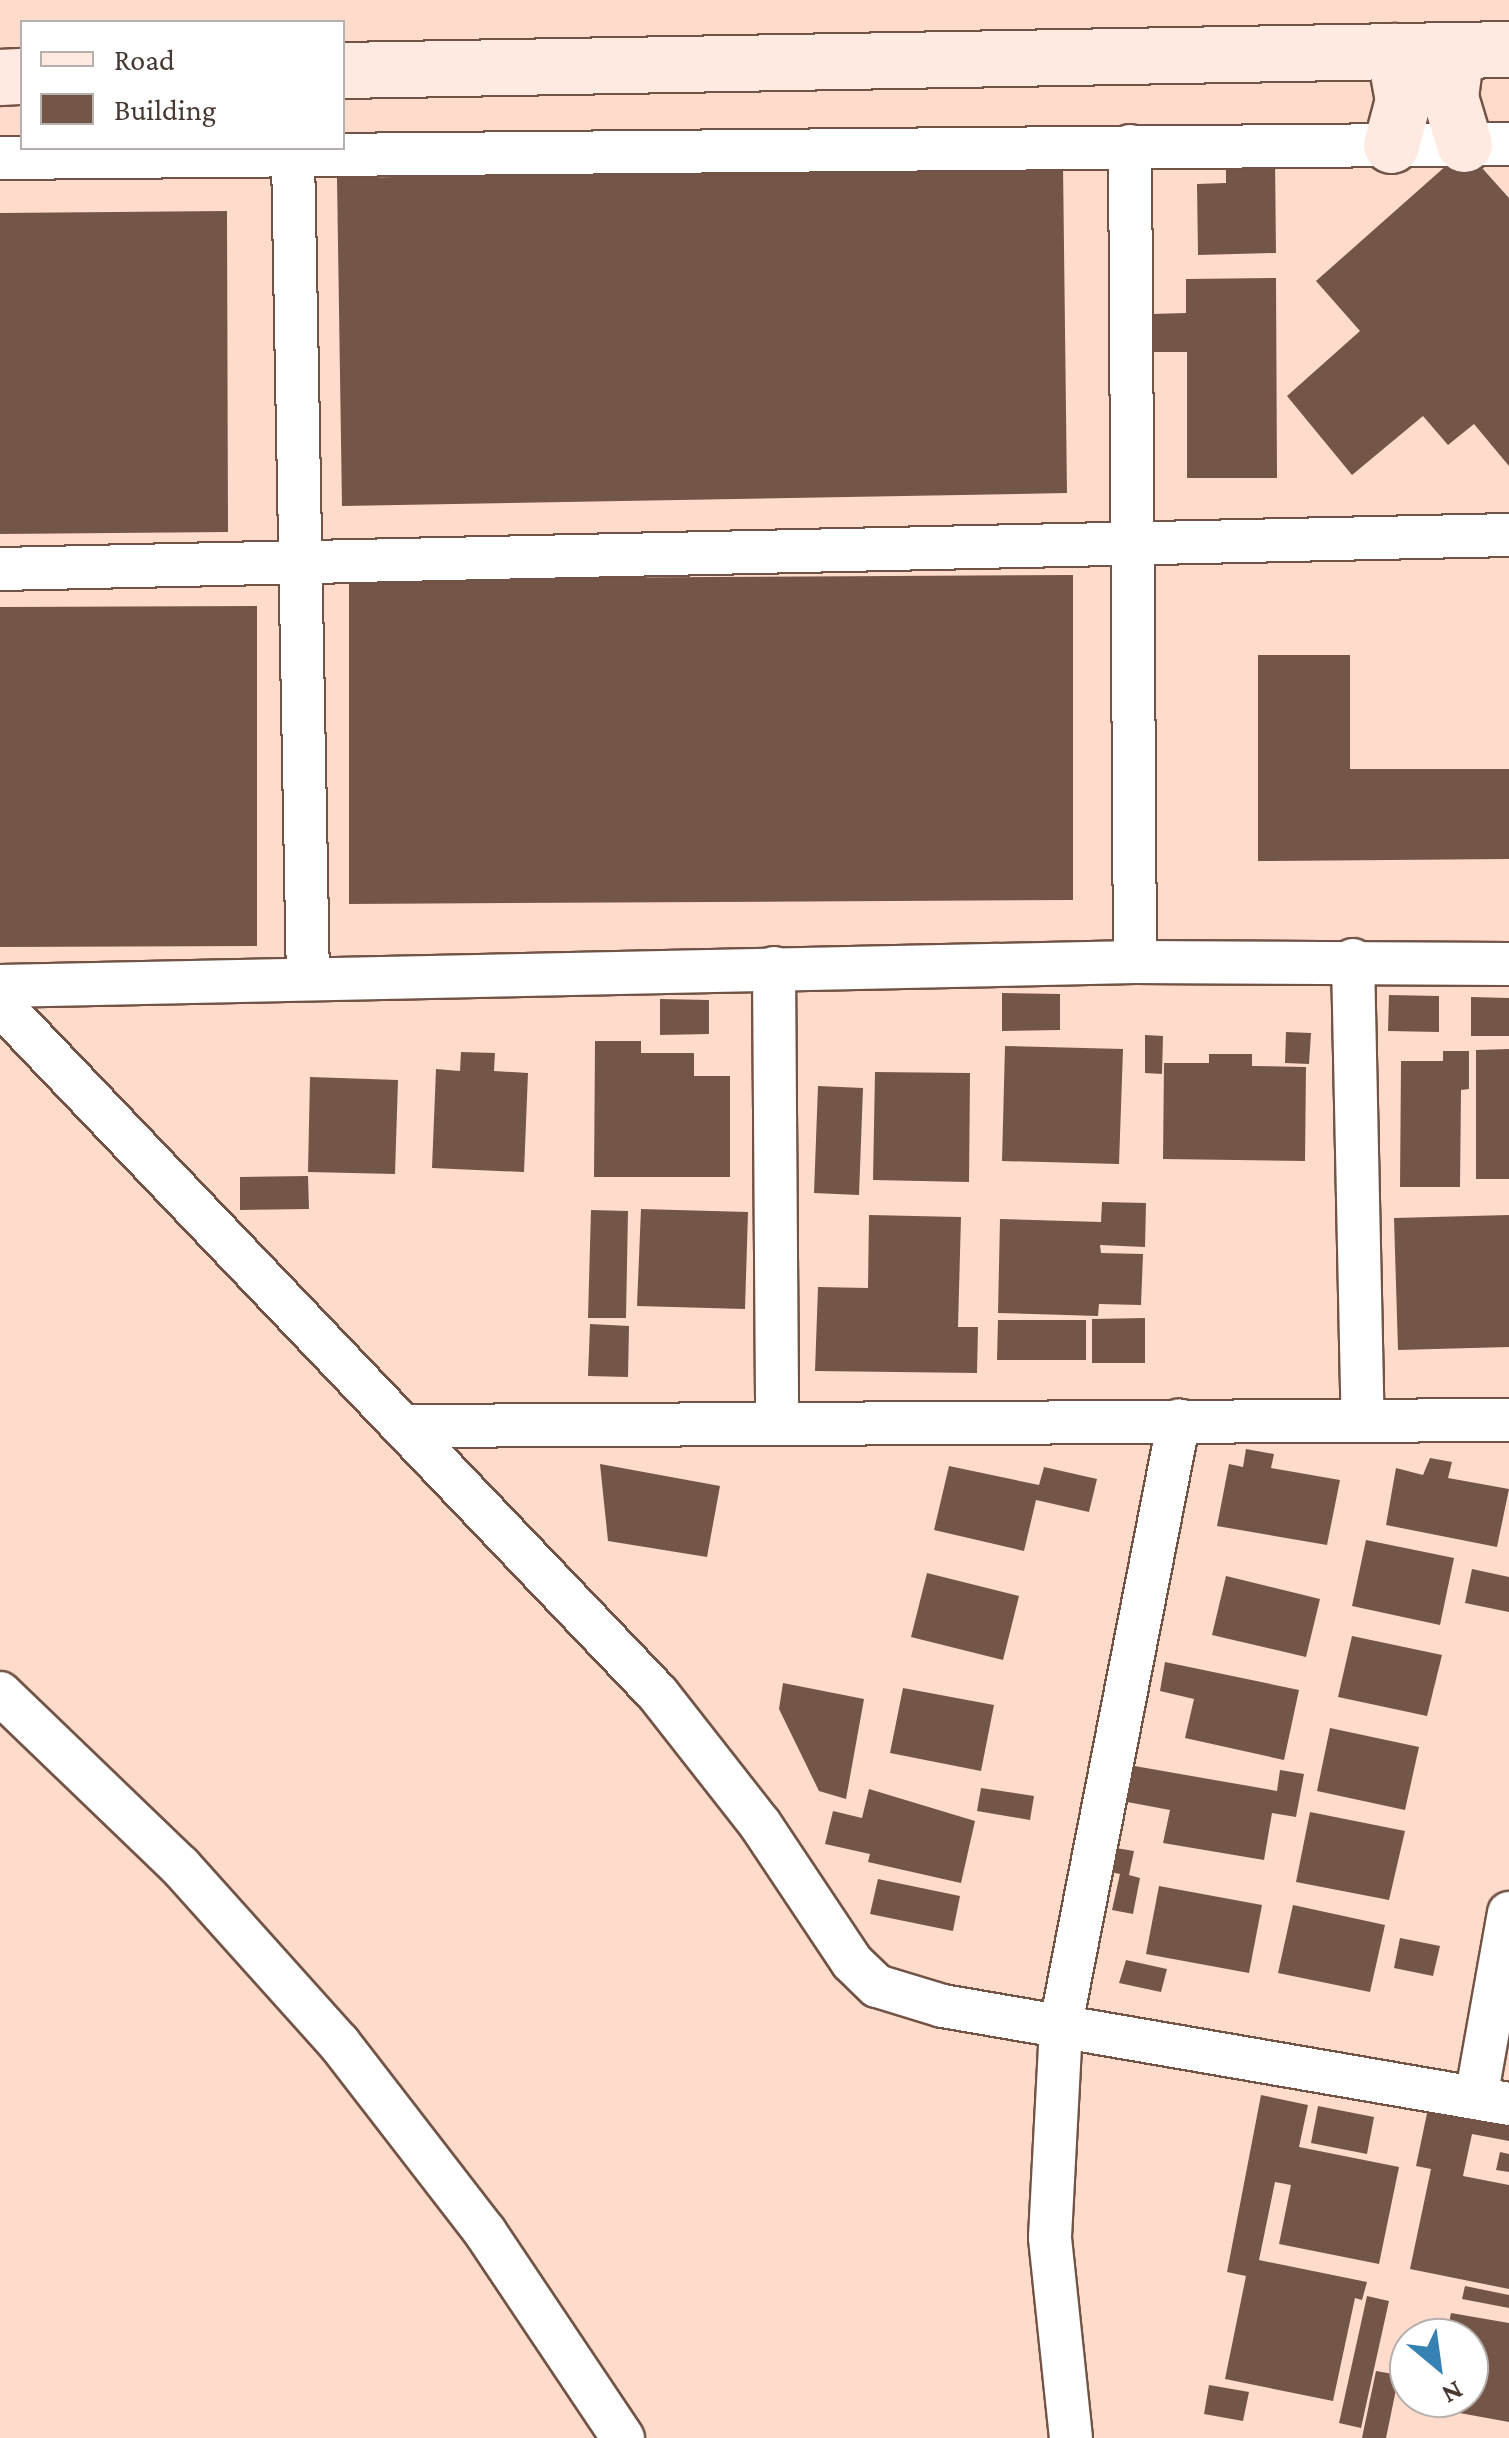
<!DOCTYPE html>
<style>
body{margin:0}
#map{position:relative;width:1509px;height:2438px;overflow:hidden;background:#ffdbcb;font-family:"Crimson Pro",serif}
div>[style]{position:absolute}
.building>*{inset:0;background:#745649}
.roads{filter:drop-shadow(2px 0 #725447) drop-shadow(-2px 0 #725447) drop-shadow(0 2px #725447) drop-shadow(0 -2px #725447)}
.minor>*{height:42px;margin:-21px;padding:0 21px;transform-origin:21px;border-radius:21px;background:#fff}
.secondary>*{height:55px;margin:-27.5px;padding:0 27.5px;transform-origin:27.5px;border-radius:27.5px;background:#feeae1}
span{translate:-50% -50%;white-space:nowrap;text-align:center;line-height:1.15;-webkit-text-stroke:10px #fff;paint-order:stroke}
.legend{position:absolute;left:20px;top:20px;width:325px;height:130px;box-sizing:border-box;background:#fff;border:2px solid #b5b0ad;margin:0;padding:12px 18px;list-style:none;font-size:30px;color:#473932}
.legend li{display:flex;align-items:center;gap:20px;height:50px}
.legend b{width:50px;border:2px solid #b5b0ad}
.north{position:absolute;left:1389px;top:2318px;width:100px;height:100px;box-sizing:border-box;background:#fff;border:2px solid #b5b0ad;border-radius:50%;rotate:151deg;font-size:28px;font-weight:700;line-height:40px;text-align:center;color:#473932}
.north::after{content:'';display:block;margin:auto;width:35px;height:45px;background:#3782b5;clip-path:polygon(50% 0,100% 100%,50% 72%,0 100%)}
</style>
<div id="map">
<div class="building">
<div style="clip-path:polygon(1465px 149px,1509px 198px,1509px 466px,1474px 424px,1448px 445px,1423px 416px,1352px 475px,1287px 396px,1360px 331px,1316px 281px)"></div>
<div style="clip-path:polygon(1275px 158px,1276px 253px,1198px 255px,1197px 184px,1226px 183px,1226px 159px)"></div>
<div style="clip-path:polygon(1063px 165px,1067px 493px,342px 506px,337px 178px)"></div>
<div style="clip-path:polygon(227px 211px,228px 532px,0 534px,0 213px)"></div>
<div style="clip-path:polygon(1276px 278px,1277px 478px,1187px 478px,1187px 352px,1151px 352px,1152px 314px,1186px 313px,1186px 279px)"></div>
<div style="clip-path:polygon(1073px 575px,1073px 900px,349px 904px,349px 579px)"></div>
<div style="clip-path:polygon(257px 606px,257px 946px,0 947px,0 607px)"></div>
<div style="clip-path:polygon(1258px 655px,1350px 655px,1350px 769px,1509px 769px,1509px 859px,1258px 861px)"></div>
<div style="clip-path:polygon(1002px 993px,1060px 994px,1060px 1030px,1002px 1031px)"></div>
<div style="clip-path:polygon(1389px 995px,1439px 996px,1439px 1032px,1388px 1031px)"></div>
<div style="clip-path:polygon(1471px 997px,1509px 998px,1509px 1036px,1471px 1036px)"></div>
<div style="clip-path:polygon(660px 999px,709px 1000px,709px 1034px,660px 1035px)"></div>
<div style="clip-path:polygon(1286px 1032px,1311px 1033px,1309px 1064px,1285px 1063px)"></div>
<div style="clip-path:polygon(1145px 1035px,1163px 1036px,1162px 1074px,1145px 1073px)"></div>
<div style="clip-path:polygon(595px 1041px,641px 1041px,641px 1053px,694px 1053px,694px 1076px,730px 1076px,730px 1177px,594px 1177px)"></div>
<div style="clip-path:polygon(1005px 1046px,1123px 1049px,1119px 1164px,1002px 1161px)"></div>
<div style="clip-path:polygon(1509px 1049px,1509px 1179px,1476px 1179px,1476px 1050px)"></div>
<div style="clip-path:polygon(1443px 1051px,1469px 1051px,1469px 1089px,1461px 1090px,1460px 1187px,1400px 1187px,1401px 1061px,1443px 1061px)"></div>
<div style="clip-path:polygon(461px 1052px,495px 1053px,494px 1071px,528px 1073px,524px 1172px,432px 1168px,436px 1069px,460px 1071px)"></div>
<div style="clip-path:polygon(1209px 1054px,1252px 1054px,1252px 1066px,1306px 1067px,1305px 1161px,1163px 1159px,1164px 1063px,1209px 1063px)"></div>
<div style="clip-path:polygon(875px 1072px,970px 1073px,969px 1182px,873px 1180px)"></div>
<div style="clip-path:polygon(310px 1077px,398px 1080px,395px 1174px,308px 1172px)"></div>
<div style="clip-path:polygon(818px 1086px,863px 1088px,859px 1195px,814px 1193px)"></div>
<div style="clip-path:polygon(308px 1176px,309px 1209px,240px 1210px,240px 1177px)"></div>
<div style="clip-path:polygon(1102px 1202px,1146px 1203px,1145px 1247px,1100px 1245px,1101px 1253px,1143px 1254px,1141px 1305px,1099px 1304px,1098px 1316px,998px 1313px,1000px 1219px,1101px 1222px)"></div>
<div style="clip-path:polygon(641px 1209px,748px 1212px,745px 1309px,637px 1306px)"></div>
<div style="clip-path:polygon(591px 1210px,628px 1211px,626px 1318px,588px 1318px)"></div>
<div style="clip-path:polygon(869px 1215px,961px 1217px,958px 1327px,978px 1327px,977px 1373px,815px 1371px,818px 1287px,868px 1288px)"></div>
<div style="clip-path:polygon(1509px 1215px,1509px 1347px,1398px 1350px,1394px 1218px)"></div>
<div style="clip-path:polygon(1145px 1318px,1145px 1363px,1092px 1363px,1092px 1319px)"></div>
<div style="clip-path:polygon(998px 1320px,1086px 1320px,1086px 1360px,997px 1360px)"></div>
<div style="clip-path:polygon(590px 1324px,629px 1326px,628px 1377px,588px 1376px)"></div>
<div style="clip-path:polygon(1246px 1449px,1274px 1454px,1271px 1468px,1340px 1480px,1327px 1545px,1217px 1526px,1229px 1464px,1243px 1467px)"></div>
<div style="clip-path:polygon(1430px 1458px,1452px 1462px,1448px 1478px,1509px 1489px,1497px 1547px,1386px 1525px,1396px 1468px,1423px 1475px)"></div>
<div style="clip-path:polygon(600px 1464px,720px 1486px,707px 1557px,608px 1541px)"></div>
<div style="clip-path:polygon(949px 1466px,1039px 1485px,1044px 1467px,1097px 1479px,1089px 1512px,1036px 1500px,1024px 1551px,934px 1530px)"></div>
<div style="clip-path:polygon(1366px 1540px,1454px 1558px,1440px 1625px,1352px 1606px)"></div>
<div style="clip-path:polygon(1472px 1569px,1509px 1577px,1509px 1612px,1465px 1603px)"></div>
<div style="clip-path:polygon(927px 1573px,1019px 1596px,1003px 1660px,911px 1637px)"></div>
<div style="clip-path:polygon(1226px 1576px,1320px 1599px,1306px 1657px,1212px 1635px)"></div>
<div style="clip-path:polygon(1352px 1636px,1442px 1655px,1427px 1716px,1338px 1697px)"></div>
<div style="clip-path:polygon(1165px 1662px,1299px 1690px,1284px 1760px,1185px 1738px,1194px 1699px,1160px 1691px)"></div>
<div style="clip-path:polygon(783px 1683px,864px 1699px,846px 1799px,819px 1791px,779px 1709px)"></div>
<div style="clip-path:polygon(903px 1688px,994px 1705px,981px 1771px,890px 1753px)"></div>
<div style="clip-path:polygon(1330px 1728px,1419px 1747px,1405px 1810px,1317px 1791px)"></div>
<div style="clip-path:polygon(1129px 1765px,1277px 1791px,1280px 1770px,1304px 1774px,1296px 1817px,1272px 1813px,1264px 1860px,1163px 1843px,1170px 1810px,1122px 1801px)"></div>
<div style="clip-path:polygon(981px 1788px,1034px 1796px,1030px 1820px,977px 1811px)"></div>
<div style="clip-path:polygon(869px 1789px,975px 1821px,961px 1883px,868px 1862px,870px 1854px,825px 1844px,833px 1811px,862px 1818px)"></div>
<div style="clip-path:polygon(1310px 1812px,1405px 1831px,1389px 1900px,1296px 1882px)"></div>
<div style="clip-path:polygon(1110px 1847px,1134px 1851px,1129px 1875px,1140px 1878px,1133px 1914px,1112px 1910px,1120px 1874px,1105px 1871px)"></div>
<div style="clip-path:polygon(878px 1879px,960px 1896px,953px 1931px,870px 1914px)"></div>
<div style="clip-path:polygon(1159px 1886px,1262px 1905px,1249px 1973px,1146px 1954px)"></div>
<div style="clip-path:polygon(1293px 1905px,1385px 1925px,1370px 1992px,1278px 1973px)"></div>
<div style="clip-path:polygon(1400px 1938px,1440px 1946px,1433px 1976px,1394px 1968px)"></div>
<div style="clip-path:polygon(1126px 1960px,1167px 1969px,1161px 1992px,1119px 1983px)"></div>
<div style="clip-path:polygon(1261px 2095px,1308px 2105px,1299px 2147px,1399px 2167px,1379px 2264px,1279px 2244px,1291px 2185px,1275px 2182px,1259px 2260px,1367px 2282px,1362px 2300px,1355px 2298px,1333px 2401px,1225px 2379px,1246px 2276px,1227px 2272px)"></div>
<div style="clip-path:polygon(1430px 2099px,1509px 2116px,1509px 2141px,1472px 2134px,1463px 2176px,1509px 2185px,1509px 2289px,1410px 2269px,1431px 2169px,1416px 2166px)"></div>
<div style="clip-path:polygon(1318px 2106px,1374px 2117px,1367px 2154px,1311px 2143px)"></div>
<div style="clip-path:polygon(1500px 2152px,1509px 2154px,1509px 2172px,1496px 2170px)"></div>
<div style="clip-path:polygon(1465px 2286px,1509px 2295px,1509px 2308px,1462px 2299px)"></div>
<div style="clip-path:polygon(1367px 2296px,1389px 2301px,1361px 2428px,1339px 2423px)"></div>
<div style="clip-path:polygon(1451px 2313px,1509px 2323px,1509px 2422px,1432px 2408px,1434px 2398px,1469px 2398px,1469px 2338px,1446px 2338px)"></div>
<div style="clip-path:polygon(1376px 2371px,1399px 2375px,1386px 2438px,1362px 2438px)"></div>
<div style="clip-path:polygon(1209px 2385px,1249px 2392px,1243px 2421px,1204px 2414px)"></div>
</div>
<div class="roads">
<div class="minor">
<div style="left:1130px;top:146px;width:816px;rotate:89.65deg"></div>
<div style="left:293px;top:155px;width:823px;rotate:88.96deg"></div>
<div style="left:0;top:158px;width:1509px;rotate:-0.53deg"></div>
<div style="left:0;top:569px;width:1509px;rotate:-1.29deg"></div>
<div style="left:1353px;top:960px;width:459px;rotate:88.8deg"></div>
<div style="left:774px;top:968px;width:453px;rotate:89.6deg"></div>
<div style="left:0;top:986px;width:1135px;rotate:-1.21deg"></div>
<div style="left:1135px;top:962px;width:374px;rotate:0.3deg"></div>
<div style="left:0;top:1004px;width:953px;rotate:46.36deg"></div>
<div style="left:658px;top:1694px;width:165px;rotate:51.9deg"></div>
<div style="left:760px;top:1824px;width:166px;rotate:56.3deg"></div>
<div style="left:852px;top:1962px;width:35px;rotate:44deg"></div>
<div style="left:877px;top:1986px;width:69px;rotate:16.9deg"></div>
<div style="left:943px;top:2006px;width:574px;rotate:9.82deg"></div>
<div style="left:404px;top:1426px;width:1105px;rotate:-0.31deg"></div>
<div style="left:0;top:1693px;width:250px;rotate:43.9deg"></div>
<div style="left:180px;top:1866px;width:238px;rotate:48.1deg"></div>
<div style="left:339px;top:2043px;width:239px;rotate:52.3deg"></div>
<div style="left:485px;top:2232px;width:248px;rotate:56.2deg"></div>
<div style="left:1476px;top:2098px;width:188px;rotate:-79.9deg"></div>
<div style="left:1071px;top:2438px;width:202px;rotate:-96deg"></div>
<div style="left:1050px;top:2237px;width:213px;rotate:-87deg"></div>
<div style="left:1061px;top:2024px;width:615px;rotate:-78.95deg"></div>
</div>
<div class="secondary">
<div style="left:1456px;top:50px;width:47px;rotate:97.3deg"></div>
<div style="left:1450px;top:97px;width:49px;rotate:73.4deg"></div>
<div style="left:342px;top:70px;width:1167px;rotate:-1.03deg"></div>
<div style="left:0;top:77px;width:22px;rotate:-3deg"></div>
<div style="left:1391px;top:145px;width:47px;rotate:-75.1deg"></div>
<div style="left:1403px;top:100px;width:50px;rotate:-100.4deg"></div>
</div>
</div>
<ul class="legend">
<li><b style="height:12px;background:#feeae1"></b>Road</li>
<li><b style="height:28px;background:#745649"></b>Building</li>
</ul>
<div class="north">N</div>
</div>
